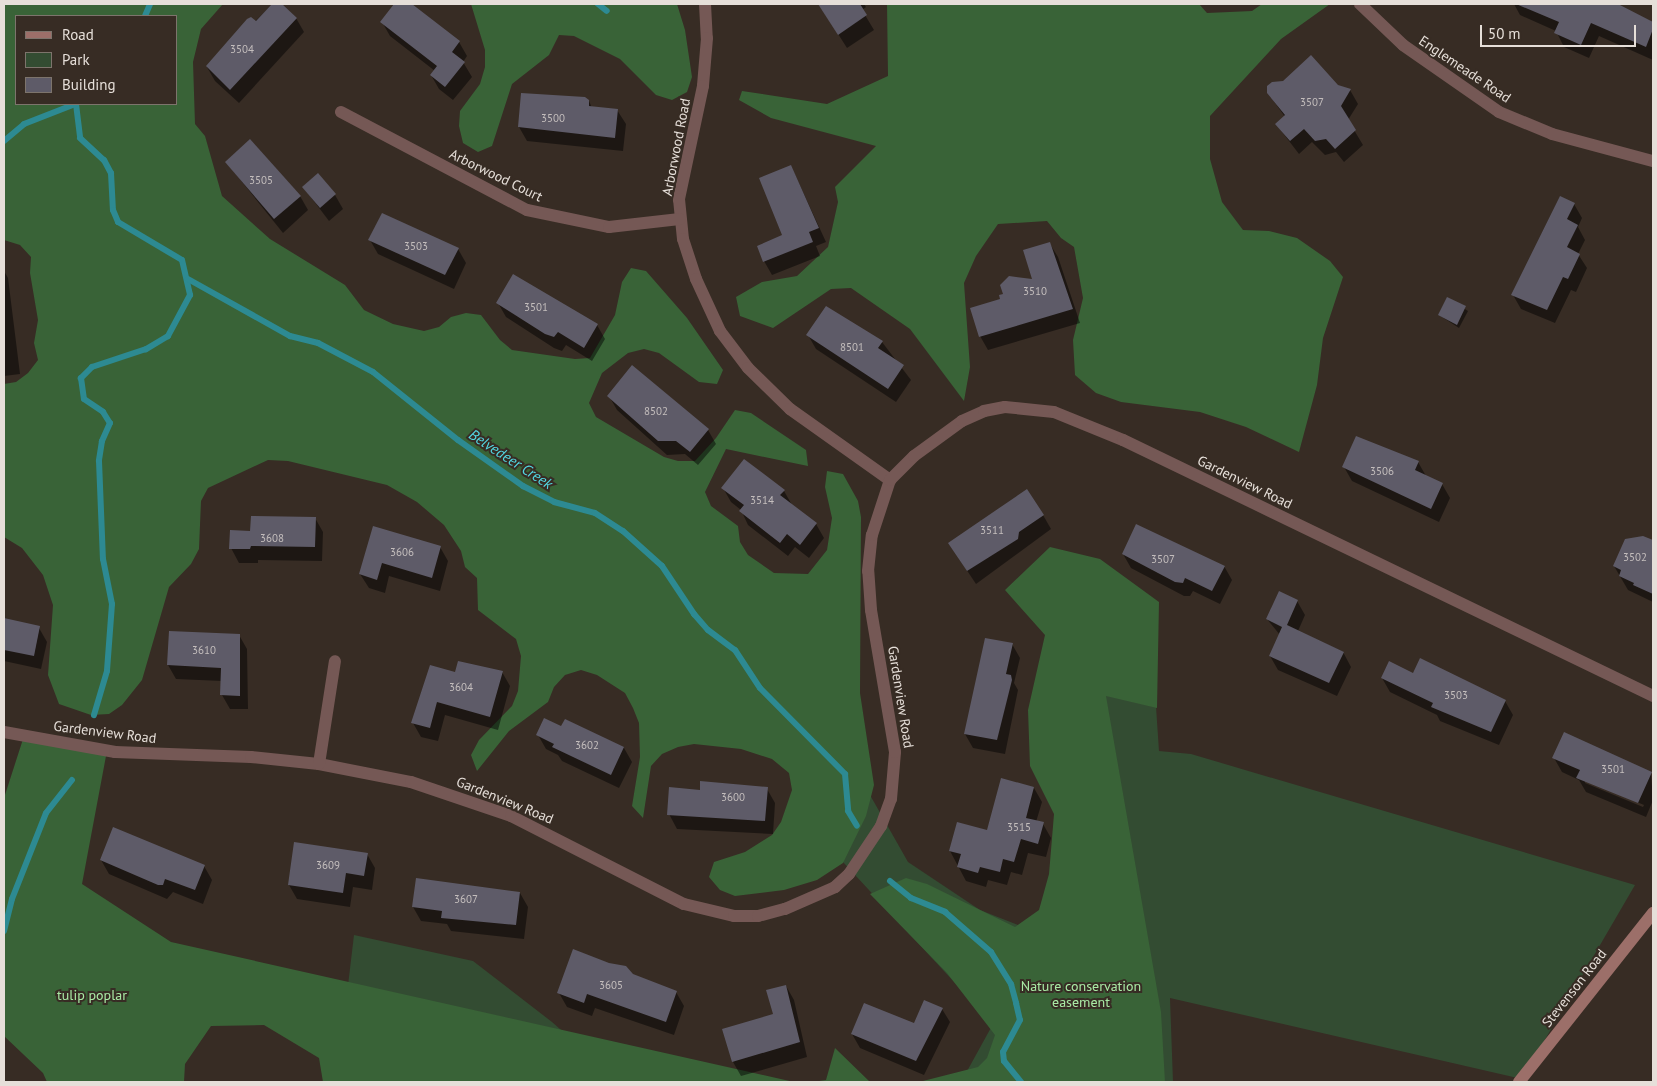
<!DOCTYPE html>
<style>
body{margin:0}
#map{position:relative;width:1657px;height:1086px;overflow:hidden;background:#372c24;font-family:"PT Sans",sans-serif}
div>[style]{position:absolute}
.green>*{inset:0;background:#334c32}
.forest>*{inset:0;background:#396337}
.shadow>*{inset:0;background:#0007}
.stream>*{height:6px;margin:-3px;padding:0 3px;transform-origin:3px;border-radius:3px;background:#2d8a92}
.building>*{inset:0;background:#5e5b68}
.street>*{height:12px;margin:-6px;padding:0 6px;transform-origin:6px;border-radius:6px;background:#755855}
.secondary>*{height:12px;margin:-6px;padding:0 6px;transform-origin:6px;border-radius:6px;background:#9c6f69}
span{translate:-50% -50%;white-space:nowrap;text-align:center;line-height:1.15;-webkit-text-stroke:4px #372c24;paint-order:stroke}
.number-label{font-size:11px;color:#c4bebd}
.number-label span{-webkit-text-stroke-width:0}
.street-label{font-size:14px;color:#e6dfd9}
.park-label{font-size:14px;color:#a9eaa5}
.water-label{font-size:15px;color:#53d9e4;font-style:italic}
.frame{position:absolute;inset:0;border:5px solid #e6dfd9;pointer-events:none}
.legend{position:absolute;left:15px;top:15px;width:162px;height:90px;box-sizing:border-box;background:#372c24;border:1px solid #7d746c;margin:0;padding:6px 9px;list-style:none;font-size:15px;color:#e6dfd9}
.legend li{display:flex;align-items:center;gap:10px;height:25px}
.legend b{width:25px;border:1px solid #7d746c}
.scale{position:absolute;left:1480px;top:25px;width:156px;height:22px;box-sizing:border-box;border:2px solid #e6dfd9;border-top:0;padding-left:6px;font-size:15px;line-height:18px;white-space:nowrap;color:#e6dfd9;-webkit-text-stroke:4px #372c24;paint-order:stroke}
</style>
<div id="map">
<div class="green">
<div style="clip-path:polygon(1152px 647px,1159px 751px,1191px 754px,1635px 885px,1522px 1079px,1170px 998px,1173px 1082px,919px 1082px,966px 1073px,993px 1024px,831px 849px,870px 795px,908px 862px,980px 910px,1023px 927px,1051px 905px,1067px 682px)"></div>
<div style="clip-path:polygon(354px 935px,473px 961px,552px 1022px,602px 1066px,340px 1053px)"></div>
</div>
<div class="forest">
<div style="clip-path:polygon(evenodd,4px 4px,223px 4px,201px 29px,193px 62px,195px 124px,205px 136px,222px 196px,270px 239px,345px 285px,364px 310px,393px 324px,424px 331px,439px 327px,451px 317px,466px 313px,481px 315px,500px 340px,512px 350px,575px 359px,590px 358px,615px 315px,622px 282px,631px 268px,646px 271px,687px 318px,723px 370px,717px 384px,699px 382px,659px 353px,644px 349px,628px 353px,602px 373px,589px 403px,596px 417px,664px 457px,678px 461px,695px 461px,716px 438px,735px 410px,751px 413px,806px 450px,808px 466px,726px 449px,705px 492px,711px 506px,738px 526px,740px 542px,748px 555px,774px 573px,808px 574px,827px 550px,832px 518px,825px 487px,827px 471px,843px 474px,858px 501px,861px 517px,860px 693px,874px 785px,866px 816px,843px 863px,817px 880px,784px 890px,735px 896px,720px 890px,709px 877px,714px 862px,745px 852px,772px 835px,781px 822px,792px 790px,789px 773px,772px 759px,741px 749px,694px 744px,678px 747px,662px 754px,651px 766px,643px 818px,632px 806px,640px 757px,639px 723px,633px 708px,625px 693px,597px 675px,581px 670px,565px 675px,554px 687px,548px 702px,509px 731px,477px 771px,471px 755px,479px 740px,512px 706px,518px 691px,521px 656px,516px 639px,478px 610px,477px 578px,465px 567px,461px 551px,444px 525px,417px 502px,387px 485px,288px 461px,268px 460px,208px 488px,201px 501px,199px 549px,191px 564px,169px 587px,142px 680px,122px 705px,109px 714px,91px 715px,59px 704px,48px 675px,53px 605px,43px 575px,22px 548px,4px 537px,4px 384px,16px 382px,28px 373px,38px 360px,34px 343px,38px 320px,30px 273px,31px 257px,20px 245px,4px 240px,4px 4px,176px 16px,176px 104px,16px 104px,16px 16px,176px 16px)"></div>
<div style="clip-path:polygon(471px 4px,677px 4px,685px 30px,692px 77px,687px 92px,672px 100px,656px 95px,620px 59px,574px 36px,559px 35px,549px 55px,512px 84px,492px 146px,478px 152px,463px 143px,459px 126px,460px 111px,480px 84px,485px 67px,485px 50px)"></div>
<div style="clip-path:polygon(887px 4px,1199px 4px,1207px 13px,1252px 11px,1262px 4px,1330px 4px,1281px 39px,1210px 116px,1210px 159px,1222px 202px,1243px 230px,1269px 231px,1297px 238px,1330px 261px,1343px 277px,1323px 338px,1317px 385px,1299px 452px,1246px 427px,1200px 412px,1121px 402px,1096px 393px,1075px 375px,1073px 340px,1083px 298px,1074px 247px,1061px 238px,1047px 221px,998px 224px,976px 256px,964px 283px,970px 367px,964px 401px,910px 329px,851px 288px,831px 289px,773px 328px,740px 316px,736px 297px,762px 282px,797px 276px,828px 247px,838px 202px,835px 187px,876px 146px,771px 118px,739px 100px,742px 91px,827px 104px,888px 76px)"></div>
<div style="clip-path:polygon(1050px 547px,1100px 559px,1159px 602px,1157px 708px,1106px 696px,1161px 1012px,1165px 1082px,919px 1082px,978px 1067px,987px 1058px,995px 1035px,947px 973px,870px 894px,906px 878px,927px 884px,1015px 927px,1039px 910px,1049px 874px,1054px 814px,1030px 766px,1028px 710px,1045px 635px,1005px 590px)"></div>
<div style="clip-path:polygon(24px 736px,106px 756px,82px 884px,171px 942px,794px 1082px,323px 1082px,319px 1058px,264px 1025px,211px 1026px,185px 1064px,184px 1082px,47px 1082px,43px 1073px,4px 1036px,4px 798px)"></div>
<div style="clip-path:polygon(835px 1048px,870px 1082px,812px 1082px,826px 1080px)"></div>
</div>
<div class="shadow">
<div style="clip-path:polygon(273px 4px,281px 4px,296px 18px,304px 32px,239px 103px,215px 81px,207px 67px)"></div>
<div style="clip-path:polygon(396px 4px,410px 4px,459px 42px,467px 56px,463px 62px,472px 77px,453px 100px,439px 89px,431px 75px,435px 71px,390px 36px,382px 22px)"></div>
<div style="clip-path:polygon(819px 4px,864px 4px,866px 7px,862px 10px,874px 30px,847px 48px)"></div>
<div style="clip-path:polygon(1514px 4px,1613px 4px,1653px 23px,1653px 60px,1599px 36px,1589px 58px,1564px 47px,1556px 31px,1520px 15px)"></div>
<div style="clip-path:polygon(1338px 86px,1350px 90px,1358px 104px,1348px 120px,1363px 145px,1344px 162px,1336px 152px,1325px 155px,1312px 142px,1299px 154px,1276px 124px,1285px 117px,1268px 93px)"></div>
<div style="clip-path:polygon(523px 94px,589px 101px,592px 108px,617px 110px,626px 124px,623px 151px,527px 141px,519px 127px)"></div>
<div style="clip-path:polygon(226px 162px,300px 196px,308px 210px,283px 233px)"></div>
<div style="clip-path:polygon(791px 166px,826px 242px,816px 246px,820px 256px,772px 275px,764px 261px,784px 236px)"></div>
<div style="clip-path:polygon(304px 188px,335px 195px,343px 209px,329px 221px)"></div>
<div style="clip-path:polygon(1574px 204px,1582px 218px,1578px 227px,1585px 240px,1578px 254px,1587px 268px,1576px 292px,1571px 290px,1555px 323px,1521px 309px,1513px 295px)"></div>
<div style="clip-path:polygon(370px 240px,458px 249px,466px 263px,454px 289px,378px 254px)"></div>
<div style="clip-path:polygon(1050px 244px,1058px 257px,1080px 323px,988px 350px,980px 336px,1002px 300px,1034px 281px)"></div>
<div style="clip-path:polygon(4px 271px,8px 278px,20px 374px,4px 376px)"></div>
<div style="clip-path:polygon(1448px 298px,1468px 311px,1459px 328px,1439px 315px)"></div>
<div style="clip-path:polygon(498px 303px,597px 325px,605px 339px,592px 361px,566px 345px,562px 351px,554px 348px,506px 317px)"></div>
<div style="clip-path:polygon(808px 335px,882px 342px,911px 380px,896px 402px,816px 349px)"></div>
<div style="clip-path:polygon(609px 396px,708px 430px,716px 444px,698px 465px,685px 454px,667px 455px,617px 410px)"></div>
<div style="clip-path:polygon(1418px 462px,1426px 476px,1442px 484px,1450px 498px,1439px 522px,1352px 481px,1344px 467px)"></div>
<div style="clip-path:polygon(723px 488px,784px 491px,792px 505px,816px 524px,824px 538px,809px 558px,795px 547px,788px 556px,748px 525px,741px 510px,731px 502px)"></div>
<div style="clip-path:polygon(1043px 515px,1051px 529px,976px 584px,958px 557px)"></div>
<div style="clip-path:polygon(315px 518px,323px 532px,322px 561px,258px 560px,258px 563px,239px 563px,231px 548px,252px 532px)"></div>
<div style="clip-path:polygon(374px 528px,440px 547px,448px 561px,440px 591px,389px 576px,385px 593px,369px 588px,360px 574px)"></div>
<div style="clip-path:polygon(1651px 541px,1653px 544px,1653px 602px,1628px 590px,1614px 566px)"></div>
<div style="clip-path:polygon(1123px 554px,1224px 566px,1232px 580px,1220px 604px,1193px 591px,1190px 596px,1184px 596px,1131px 568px)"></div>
<div style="clip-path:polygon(1297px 601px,1305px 615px,1298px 631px,1343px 652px,1351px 667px,1337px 696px,1278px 670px,1270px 656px,1280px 635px,1267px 619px)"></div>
<div style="clip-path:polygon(4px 620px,39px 628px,47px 642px,41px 669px,4px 661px)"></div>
<div style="clip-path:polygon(239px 635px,247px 649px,248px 709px,230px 709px,222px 695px,222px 681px,176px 679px,168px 665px)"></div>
<div style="clip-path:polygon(1012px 644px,1020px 658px,1014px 683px,1018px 690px,1005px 754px,973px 748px,965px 734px)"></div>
<div style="clip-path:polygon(502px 672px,510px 686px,498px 730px,445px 715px,438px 741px,421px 737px,413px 723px,456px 674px)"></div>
<div style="clip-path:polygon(1414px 674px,1505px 701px,1513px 715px,1499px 745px,1440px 721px,1437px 715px,1390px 692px,1382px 678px)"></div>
<div style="clip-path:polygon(566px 720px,624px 748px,632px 762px,619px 788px,562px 761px,558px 755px,546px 749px,538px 735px,562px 728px)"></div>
<div style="clip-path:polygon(evenodd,1554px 758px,1651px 773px,1653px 800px,1646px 817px,1586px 792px,1579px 780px,1562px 772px,1554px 758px,1585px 780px,1644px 805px,1643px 807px,1585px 783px,1585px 780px)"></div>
<div style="clip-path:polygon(1034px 788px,1042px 802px,1036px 822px,1043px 824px,1051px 838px,1046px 857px,1028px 853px,1022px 875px,1011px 872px,1007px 885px,988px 880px,986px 887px,966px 881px,950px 851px,988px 832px)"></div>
<div style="clip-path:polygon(767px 789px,775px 803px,773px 834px,677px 829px,669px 814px,701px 791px)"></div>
<div style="clip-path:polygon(367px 854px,375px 868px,372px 890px,353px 887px,350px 907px,297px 899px,289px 885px)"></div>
<div style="clip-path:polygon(101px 860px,204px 866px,212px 880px,203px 904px,173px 892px,167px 899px,109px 874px)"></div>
<div style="clip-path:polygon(520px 893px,528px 907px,524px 939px,451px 931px,447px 924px,421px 921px,413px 907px)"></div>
<div style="clip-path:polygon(632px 975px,676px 992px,684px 1006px,674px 1035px,595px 1008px,592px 1016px,567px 1007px,559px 993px)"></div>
<div style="clip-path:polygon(786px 986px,794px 1000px,807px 1057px,741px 1076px,733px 1062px,775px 1015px)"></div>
<div style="clip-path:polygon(942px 1009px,950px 1022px,924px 1075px,860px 1048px,852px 1034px,914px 1025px)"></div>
</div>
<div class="stream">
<div style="left:598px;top:4px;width:11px;rotate:38deg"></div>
<div style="left:145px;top:16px;width:13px;rotate:-67deg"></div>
<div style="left:76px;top:104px;width:34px;rotate:83deg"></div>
<div style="left:80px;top:138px;width:33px;rotate:43deg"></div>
<div style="left:104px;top:160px;width:15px;rotate:62deg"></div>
<div style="left:111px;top:173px;width:37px;rotate:87deg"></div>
<div style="left:113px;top:210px;width:13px;rotate:67deg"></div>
<div style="left:118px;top:222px;width:74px;rotate:30.7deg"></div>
<div style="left:182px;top:260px;width:36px;rotate:77deg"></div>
<div style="left:190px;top:295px;width:47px;rotate:118.2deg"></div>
<div style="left:168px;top:336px;width:26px;rotate:149deg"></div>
<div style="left:146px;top:349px;width:57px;rotate:161.6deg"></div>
<div style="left:92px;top:367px;width:16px;rotate:135deg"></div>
<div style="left:81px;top:378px;width:21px;rotate:82deg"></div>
<div style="left:84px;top:399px;width:23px;rotate:34deg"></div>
<div style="left:103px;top:412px;width:13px;rotate:58deg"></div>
<div style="left:110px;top:423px;width:20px;rotate:114deg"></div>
<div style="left:102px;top:441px;width:20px;rotate:99deg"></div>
<div style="left:99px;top:461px;width:98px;rotate:87.7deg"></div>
<div style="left:103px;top:559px;width:46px;rotate:78.7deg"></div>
<div style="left:112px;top:604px;width:67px;rotate:94.3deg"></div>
<div style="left:107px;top:671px;width:46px;rotate:106.5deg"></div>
<div style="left:4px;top:141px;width:26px;rotate:-40deg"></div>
<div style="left:24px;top:124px;width:55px;rotate:-21.4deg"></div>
<div style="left:188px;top:279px;width:117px;rotate:29.2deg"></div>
<div style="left:290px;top:336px;width:29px;rotate:14deg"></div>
<div style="left:318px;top:343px;width:62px;rotate:27.8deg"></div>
<div style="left:373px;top:372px;width:109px;rotate:38.7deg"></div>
<div style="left:458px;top:440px;width:80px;rotate:35.3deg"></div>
<div style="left:523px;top:486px;width:35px;rotate:27deg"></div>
<div style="left:554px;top:502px;width:42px;rotate:15deg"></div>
<div style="left:595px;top:513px;width:33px;rotate:33deg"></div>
<div style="left:623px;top:531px;width:52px;rotate:41.9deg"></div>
<div style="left:662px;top:566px;width:58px;rotate:56.3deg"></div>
<div style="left:694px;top:614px;width:21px;rotate:49deg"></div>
<div style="left:708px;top:630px;width:34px;rotate:37deg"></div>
<div style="left:735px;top:650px;width:45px;rotate:56.7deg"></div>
<div style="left:760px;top:688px;width:121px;rotate:45.3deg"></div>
<div style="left:845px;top:774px;width:37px;rotate:85deg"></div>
<div style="left:848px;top:811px;width:17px;rotate:59deg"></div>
<div style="left:890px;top:881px;width:27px;rotate:39deg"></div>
<div style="left:911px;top:898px;width:37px;rotate:22deg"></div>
<div style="left:945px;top:912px;width:61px;rotate:41deg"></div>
<div style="left:991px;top:952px;width:38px;rotate:58deg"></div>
<div style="left:1011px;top:984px;width:20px;rotate:75deg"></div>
<div style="left:1016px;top:1003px;width:17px;rotate:77deg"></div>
<div style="left:1020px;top:1020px;width:36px;rotate:118deg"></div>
<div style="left:1003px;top:1052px;width:9px;rotate:84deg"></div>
<div style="left:1004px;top:1061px;width:27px;rotate:51deg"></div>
<div style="left:4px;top:931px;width:33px;rotate:-76deg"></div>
<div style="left:12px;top:899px;width:92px;rotate:-68.4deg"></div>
<div style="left:46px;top:813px;width:42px;rotate:-51.8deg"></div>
</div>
<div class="building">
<div style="clip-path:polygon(272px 4px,282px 4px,297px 18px,230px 90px,206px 66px,247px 19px,251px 17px,256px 21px)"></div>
<div style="clip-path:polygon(394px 4px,412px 4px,460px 41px,452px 52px,465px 62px,445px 87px,430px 75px,437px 66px,380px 22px)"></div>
<div style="clip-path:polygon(818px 4px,860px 4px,867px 15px,838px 35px)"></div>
<div style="clip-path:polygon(1516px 4px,1618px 4px,1653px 22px,1653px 29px,1646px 47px,1591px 23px,1581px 45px,1554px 33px,1559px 22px)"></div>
<div style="clip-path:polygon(1311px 55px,1338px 85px,1351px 89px,1341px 106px,1356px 130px,1335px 149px,1326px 139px,1315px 141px,1304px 129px,1290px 141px,1275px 124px,1285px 115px,1267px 93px,1267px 86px,1272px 82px,1283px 81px)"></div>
<div style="clip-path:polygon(521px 93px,585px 97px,589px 100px,589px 106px,618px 109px,615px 138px,518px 127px)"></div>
<div style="clip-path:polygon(250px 139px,301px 196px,274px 219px,225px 162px)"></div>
<div style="clip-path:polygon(791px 165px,819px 228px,809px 232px,813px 242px,763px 262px,757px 246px,782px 235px,759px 178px)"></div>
<div style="clip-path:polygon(318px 173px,336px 194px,320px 208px,302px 187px)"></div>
<div style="clip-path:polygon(1560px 196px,1575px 203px,1567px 219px,1578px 225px,1567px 247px,1580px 254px,1568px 279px,1563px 277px,1547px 310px,1511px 295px)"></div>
<div style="clip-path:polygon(382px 213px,459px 248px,445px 275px,368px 240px)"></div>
<div style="clip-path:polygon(1050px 242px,1073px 309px,979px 337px,970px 308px,1000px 299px,999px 295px,1003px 294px,1000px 285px,1009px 276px,1032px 279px,1023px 250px)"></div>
<div style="clip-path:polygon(513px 274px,598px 324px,584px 348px,558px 332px,554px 337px,545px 334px,496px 303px)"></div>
<div style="clip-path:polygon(1447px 297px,1466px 306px,1457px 325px,1438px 315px)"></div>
<div style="clip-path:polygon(826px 306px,883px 341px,878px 348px,904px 365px,888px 389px,806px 335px)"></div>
<div style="clip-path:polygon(632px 365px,709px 429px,690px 452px,676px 441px,658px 441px,607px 396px)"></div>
<div style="clip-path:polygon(1356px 436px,1419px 461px,1415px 470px,1443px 483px,1431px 509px,1342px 467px)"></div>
<div style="clip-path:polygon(744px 459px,785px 490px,780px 495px,817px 523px,800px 545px,787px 534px,780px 543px,739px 511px,744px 505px,721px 488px)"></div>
<div style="clip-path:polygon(1027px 489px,1044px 515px,1019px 532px,1018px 539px,967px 571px,948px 543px)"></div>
<div style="clip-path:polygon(251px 516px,316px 517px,315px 547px,251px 546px,250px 549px,229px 549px,230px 530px,250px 531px)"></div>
<div style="clip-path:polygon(1136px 524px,1225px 566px,1212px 591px,1185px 578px,1183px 583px,1175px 582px,1122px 554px)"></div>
<div style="clip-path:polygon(373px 526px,441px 546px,432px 578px,382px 563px,377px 580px,359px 574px)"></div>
<div style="clip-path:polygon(1643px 536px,1653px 540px,1653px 594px,1633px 585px,1634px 583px,1619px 576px,1621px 570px,1613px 566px,1625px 539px)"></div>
<div style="clip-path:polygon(1279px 591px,1298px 600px,1287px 625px,1344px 652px,1329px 683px,1269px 656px,1282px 627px,1266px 619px)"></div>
<div style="clip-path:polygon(4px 618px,40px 626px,34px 656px,4px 650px)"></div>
<div style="clip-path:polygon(169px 631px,240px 634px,240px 696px,220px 695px,221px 668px,167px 665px)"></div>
<div style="clip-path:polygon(985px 638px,1013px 643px,1006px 674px,1011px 675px,1012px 680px,997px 740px,964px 734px)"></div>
<div style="clip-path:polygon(1420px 658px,1506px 700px,1491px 732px,1431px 707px,1433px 703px,1381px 678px,1389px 661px,1413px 673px)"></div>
<div style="clip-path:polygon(458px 661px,503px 671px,490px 717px,437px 702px,430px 728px,411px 723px,430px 665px,455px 672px)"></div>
<div style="clip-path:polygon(544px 718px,561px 726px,565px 719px,624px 747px,611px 775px,552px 747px,554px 744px,536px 735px)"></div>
<div style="clip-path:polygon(1564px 732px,1652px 772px,1638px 803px,1576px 778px,1580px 770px,1552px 758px)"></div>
<div style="clip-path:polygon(1001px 778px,1034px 787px,1026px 818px,1044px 822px,1038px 844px,1021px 839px,1014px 862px,1003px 859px,1000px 872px,980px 867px,978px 873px,957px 867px,961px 854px,949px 851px,957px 822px,987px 830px)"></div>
<div style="clip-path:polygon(700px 781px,768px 787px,765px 821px,667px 815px,669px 787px,700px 790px)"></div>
<div style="clip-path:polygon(113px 827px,205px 865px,195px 890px,165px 879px,163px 885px,158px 885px,100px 860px)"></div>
<div style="clip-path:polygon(294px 842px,368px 853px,364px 876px,346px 873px,343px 893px,288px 885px)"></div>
<div style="clip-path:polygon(416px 878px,520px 892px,516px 925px,441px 918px,442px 911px,412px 907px)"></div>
<div style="clip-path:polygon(573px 949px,609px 963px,626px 966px,633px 974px,677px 991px,666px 1022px,587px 994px,584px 1003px,557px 993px)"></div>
<div style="clip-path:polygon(786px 985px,800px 1042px,732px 1062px,722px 1029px,773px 1014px,766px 990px)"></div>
<div style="clip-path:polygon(924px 1000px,943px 1008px,916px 1061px,851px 1034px,864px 1003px,914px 1023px)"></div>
</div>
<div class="street">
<div style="left:705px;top:4px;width:34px;rotate:87deg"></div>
<div style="left:707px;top:38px;width:48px;rotate:94.8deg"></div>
<div style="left:703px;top:86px;width:116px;rotate:102deg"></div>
<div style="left:679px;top:199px;width:40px;rotate:84.3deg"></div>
<div style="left:683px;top:239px;width:42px;rotate:72deg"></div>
<div style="left:696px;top:279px;width:57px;rotate:65.2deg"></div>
<div style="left:720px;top:331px;width:46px;rotate:52.9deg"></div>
<div style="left:748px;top:368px;width:59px;rotate:44.3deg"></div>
<div style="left:790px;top:409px;width:123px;rotate:35.4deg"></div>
<div style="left:1360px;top:4px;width:59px;rotate:43.6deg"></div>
<div style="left:1403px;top:45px;width:117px;rotate:34.9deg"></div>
<div style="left:1499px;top:112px;width:57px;rotate:22.5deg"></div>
<div style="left:1552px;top:134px;width:105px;rotate:15deg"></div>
<div style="left:341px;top:112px;width:210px;rotate:27.8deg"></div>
<div style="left:527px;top:210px;width:84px;rotate:11.7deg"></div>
<div style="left:609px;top:227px;width:71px;rotate:-6.4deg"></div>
<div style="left:4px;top:732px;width:113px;rotate:10.2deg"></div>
<div style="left:115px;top:752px;width:136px;rotate:2.1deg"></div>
<div style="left:251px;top:757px;width:68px;rotate:5.9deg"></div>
<div style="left:319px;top:764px;width:94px;rotate:11.1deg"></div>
<div style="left:411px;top:782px;width:106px;rotate:18.8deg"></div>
<div style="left:511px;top:816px;width:194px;rotate:27deg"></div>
<div style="left:684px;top:904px;width:51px;rotate:13.5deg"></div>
<div style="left:734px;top:916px;width:24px"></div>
<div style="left:758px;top:916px;width:28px;rotate:-15deg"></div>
<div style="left:785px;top:909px;width:55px;rotate:-23.7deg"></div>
<div style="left:835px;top:887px;width:19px;rotate:-43deg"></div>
<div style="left:849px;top:874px;width:58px;rotate:-56.3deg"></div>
<div style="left:881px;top:826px;width:29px;rotate:-70deg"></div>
<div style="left:891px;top:799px;width:47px;rotate:-85.1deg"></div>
<div style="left:895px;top:752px;width:144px;rotate:-99.6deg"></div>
<div style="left:871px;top:610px;width:39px;rotate:-94deg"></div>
<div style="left:868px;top:571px;width:36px;rotate:-84deg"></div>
<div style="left:872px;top:535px;width:58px;rotate:-71.9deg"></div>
<div style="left:890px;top:480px;width:34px;rotate:-45deg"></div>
<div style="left:914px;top:456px;width:59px;rotate:-36.1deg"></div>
<div style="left:962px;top:421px;width:24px;rotate:-24deg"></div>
<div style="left:984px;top:411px;width:21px;rotate:-11deg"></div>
<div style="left:1005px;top:407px;width:49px;rotate:5.8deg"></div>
<div style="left:1054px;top:412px;width:74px;rotate:22.1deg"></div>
<div style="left:1123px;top:440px;width:589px;rotate:25.78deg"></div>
<div style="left:319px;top:764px;width:104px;rotate:-81.2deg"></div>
</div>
<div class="secondary">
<div style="left:1519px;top:1082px;width:216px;rotate:-51.6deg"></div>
</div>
<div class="number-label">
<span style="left:242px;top:49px">3504</span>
<span style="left:1312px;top:102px">3507</span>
<span style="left:553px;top:118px">3500</span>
<span style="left:261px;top:180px">3505</span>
<span style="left:416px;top:246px">3503</span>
<span style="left:1035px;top:291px">3510</span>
<span style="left:536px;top:307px">3501</span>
<span style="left:852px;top:347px">8501</span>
<span style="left:656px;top:411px">8502</span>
<span style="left:1382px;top:471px">3506</span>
<span style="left:762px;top:500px">3514</span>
<span style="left:992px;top:530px">3511</span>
<span style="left:272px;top:538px">3608</span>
<span style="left:402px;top:552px">3606</span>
<span style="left:1635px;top:557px">3502</span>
<span style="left:1163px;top:559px">3507</span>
<span style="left:204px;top:650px">3610</span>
<span style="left:461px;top:687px">3604</span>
<span style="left:1456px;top:695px">3503</span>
<span style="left:587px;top:745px">3602</span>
<span style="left:1613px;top:769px">3501</span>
<span style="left:733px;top:797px">3600</span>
<span style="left:1019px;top:827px">3515</span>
<span style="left:328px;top:865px">3609</span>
<span style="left:466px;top:899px">3607</span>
<span style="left:611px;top:985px">3605</span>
</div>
<div class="street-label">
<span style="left:1465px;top:69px;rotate:34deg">Englemeade Road</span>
<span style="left:676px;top:147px;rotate:-79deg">Arborwood Road</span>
<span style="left:496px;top:175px;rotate:26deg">Arborwood Court</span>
<span style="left:1245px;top:482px;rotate:26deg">Gardenview Road</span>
<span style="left:901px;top:697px;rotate:81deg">Gardenview Road</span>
<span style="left:105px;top:732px;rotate:7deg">Gardenview Road</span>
<span style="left:505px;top:800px;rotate:22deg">Gardenview Road</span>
<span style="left:1574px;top:988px;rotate:-52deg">Stevenson Road</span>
</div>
<div class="park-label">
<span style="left:1081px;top:994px">Nature conservation<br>easement</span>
<span style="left:92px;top:995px">tulip poplar</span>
</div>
<div class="water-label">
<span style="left:511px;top:459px;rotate:33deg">Belvedeer Creek</span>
</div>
<div class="frame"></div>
<ul class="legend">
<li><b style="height:6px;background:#9c6f69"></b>Road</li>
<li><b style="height:14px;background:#334c32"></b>Park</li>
<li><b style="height:14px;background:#5e5b68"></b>Building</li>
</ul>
<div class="scale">50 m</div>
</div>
